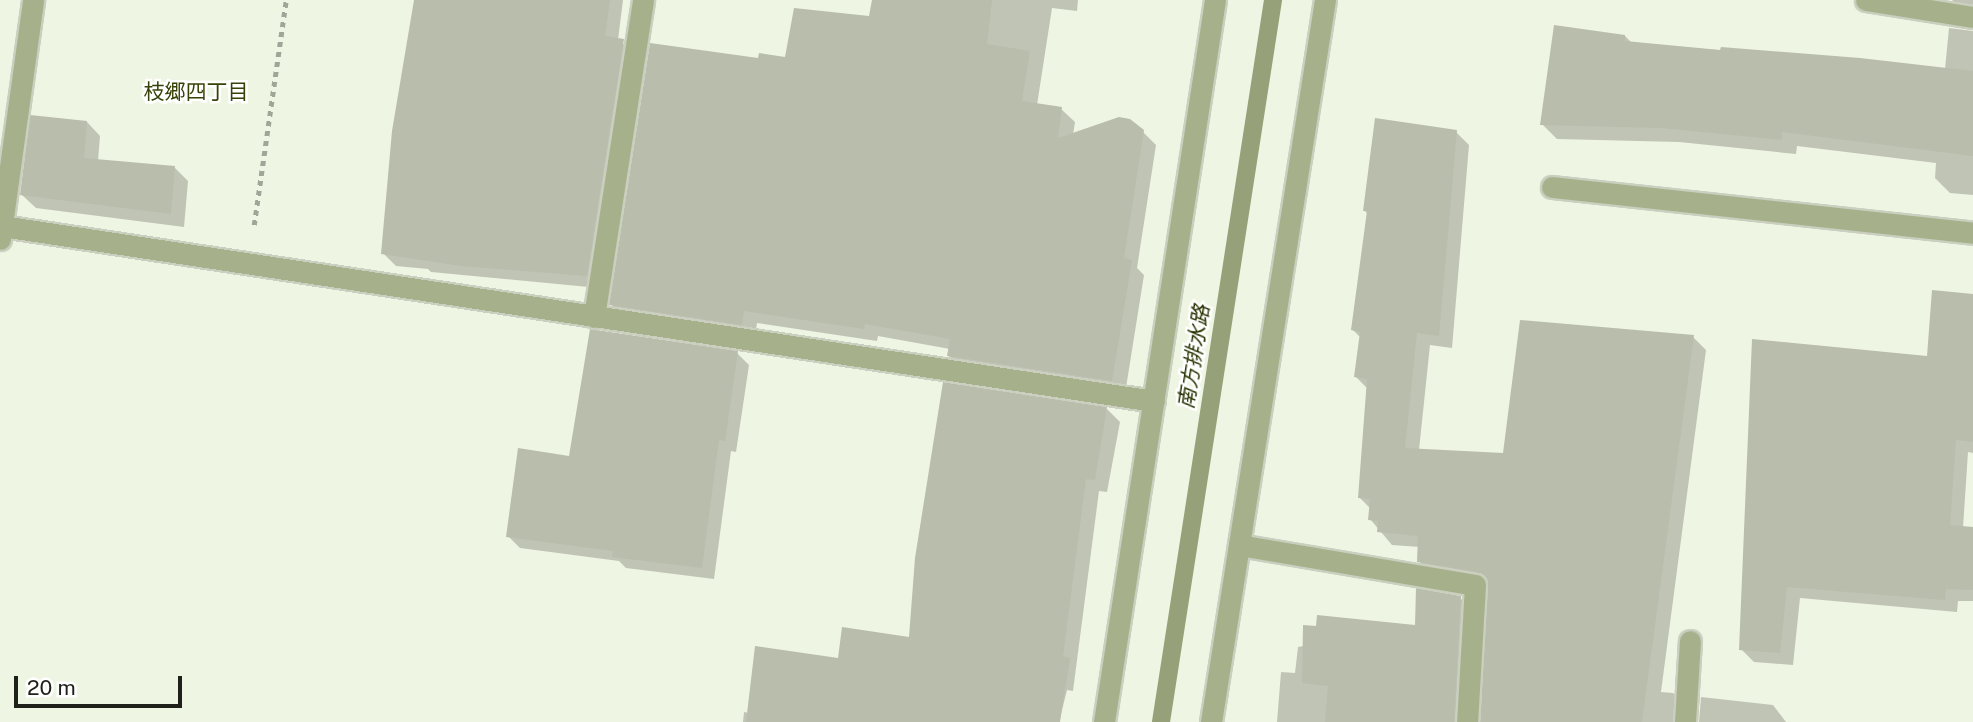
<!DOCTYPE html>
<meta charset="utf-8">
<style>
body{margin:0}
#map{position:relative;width:1973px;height:722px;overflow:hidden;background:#eff5e3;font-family:"Public Sans","Noto Sans JP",sans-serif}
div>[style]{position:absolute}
.shadow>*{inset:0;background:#0003}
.stream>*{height:18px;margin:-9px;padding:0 9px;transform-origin:9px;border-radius:9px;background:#96a17a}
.building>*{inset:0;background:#b8bdac}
.path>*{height:4.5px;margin-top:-2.25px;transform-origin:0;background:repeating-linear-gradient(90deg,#a1a598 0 5px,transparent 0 10px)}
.roads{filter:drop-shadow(2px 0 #cacfbf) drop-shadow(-2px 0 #cacfbf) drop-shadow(0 2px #cacfbf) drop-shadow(0 -2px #cacfbf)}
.street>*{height:21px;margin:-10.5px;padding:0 10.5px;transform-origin:10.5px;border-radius:10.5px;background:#a6b18c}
span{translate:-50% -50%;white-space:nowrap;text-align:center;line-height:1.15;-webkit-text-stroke:5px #fff;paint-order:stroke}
.neighbourhood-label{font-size:21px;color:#374207}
.water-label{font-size:21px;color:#283201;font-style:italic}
.scale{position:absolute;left:14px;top:676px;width:168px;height:32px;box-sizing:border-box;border:4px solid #1f201a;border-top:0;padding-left:9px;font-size:21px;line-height:24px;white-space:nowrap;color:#1f201a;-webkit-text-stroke:5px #fff;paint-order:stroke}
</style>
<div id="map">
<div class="shadow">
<div style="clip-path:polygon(451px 0,623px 0,618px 40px,635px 53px,599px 288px,431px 272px,428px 269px,396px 266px,383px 253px)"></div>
<div style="clip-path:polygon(873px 0,1078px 0,1077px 11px,1052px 8px,1037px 105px,1061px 109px,1075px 122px,1073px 135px,1143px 132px,1156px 145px,1137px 268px,1144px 275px,1125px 394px,962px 369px,949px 356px,950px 349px,878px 336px,877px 341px,757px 323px,755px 337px,624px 318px,611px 304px,760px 60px,787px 59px,871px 18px)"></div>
<div style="clip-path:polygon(1952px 0,1973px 0,1973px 16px,1967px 15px)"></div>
<div style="clip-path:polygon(1949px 28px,1973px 31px,1973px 195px,1950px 193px,1935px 178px,1936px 163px,1797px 146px,1796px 154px,1679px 142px,1557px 139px,1542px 124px,1625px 36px,1632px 43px,1945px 69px)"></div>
<div style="clip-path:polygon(87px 122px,100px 136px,98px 161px,175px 168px,188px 181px,184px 227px,36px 208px,22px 195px)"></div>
<div style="clip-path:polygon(1456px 132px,1469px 145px,1452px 348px,1430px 345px,1419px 450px,1505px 455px,1693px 337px,1706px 350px,1661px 692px,1673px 693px,1686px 707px,1686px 722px,1482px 722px,1488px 584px,1432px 575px,1419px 561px,1420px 547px,1392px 545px,1370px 519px,1371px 509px,1360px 498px,1368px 389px,1356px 377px,1361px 338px,1353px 330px,1369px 215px,1364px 210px)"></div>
<div style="clip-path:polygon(1973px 296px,1973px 453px,1968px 452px,1963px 528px,1973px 529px,1973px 601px,1958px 601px,1957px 612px,1800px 598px,1793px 665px,1754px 662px,1741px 649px,1928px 357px)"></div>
<div style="clip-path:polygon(737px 353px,749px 365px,736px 452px,731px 451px,714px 579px,626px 568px,619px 561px,520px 548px,508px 536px,570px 458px)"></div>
<div style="clip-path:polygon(1107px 409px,1120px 422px,1107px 492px,1099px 491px,1073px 691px,1067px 690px,1059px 722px,743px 722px,744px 712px,749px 713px,840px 660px,910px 639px)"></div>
<div style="clip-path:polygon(1460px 598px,1474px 611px,1467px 722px,1277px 722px,1281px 672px,1295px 673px,1298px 647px,1416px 627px)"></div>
<div style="clip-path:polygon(1701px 697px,1773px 705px,1786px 722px,1699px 722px)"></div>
</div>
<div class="stream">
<div style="left:1161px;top:722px;width:731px;rotate:-81.18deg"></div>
</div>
<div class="building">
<div style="clip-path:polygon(414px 0,610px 0,605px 36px,624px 39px,587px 276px,461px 266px,381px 254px,392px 131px)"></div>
<div style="clip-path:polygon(872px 0,992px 0,987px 44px,1030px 51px,1022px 101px,1062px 107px,1058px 138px,1119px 117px,1130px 119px,1144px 130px,1124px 258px,1132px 260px,1112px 381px,947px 356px,950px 339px,865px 324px,864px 329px,744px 311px,742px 325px,609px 305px,650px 43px,758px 58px,759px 53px,785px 57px,794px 8px,869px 16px)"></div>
<div style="clip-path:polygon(1554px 25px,1625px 35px,1625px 41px,1720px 50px,1721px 47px,1860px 58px,1973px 71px,1973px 156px,1782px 132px,1782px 140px,1662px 128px,1540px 125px)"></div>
<div style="clip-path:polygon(30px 115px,87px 121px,84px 158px,175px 166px,171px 214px,20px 195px)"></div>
<div style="clip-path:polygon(1375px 118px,1457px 130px,1439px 336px,1417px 333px,1405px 448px,1503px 453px,1520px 320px,1694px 335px,1642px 722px,1480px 722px,1487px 579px,1477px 572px,1417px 562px,1418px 536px,1377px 532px,1378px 521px,1368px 520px,1370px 499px,1358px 498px,1367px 379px,1354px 377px,1360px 332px,1351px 330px,1367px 211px,1363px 211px)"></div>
<div style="clip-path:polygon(1932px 290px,1973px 294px,1973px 442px,1956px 440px,1950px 525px,1973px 527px,1973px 590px,1946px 589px,1945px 600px,1787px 587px,1780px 653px,1739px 650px,1752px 339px,1927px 356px)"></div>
<div style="clip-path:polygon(590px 329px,738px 351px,725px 441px,719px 440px,702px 568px,612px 557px,613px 551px,506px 537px,518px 448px,569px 456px)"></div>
<div style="clip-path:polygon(943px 382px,1107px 407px,1095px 480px,1086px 479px,1063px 656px,1070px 658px,1060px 722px,746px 722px,755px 646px,838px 658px,842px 627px,909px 637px,915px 558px)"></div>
<div style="clip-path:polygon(1416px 588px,1461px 596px,1454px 722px,1325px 722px,1328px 686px,1302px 683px,1303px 625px,1316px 626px,1317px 615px,1415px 625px)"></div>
</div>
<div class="path">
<div style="left:254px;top:225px;width:227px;rotate:-81.9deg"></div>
</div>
<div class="roads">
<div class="street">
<div style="left:1866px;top:0;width:108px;rotate:9deg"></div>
<div style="left:1552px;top:187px;width:424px;rotate:6.2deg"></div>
<div style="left:2px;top:226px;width:1165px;rotate:8.64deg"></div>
<div style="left:0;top:239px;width:241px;rotate:-82.1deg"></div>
<div style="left:594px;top:317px;width:321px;rotate:-81.2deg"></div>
<div style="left:1239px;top:545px;width:239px;rotate:9.6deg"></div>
<div style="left:1475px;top:585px;width:137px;rotate:93.3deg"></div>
<div style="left:1104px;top:722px;width:730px;rotate:-81.26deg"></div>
<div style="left:1211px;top:722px;width:731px;rotate:-81.03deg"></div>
<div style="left:1685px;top:722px;width:81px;rotate:-86.5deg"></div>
</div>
</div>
<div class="neighbourhood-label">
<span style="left:196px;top:92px">枝郷四丁目</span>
</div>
<div class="water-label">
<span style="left:1194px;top:357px;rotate:-81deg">南方排水路</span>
</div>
<div class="scale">20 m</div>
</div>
